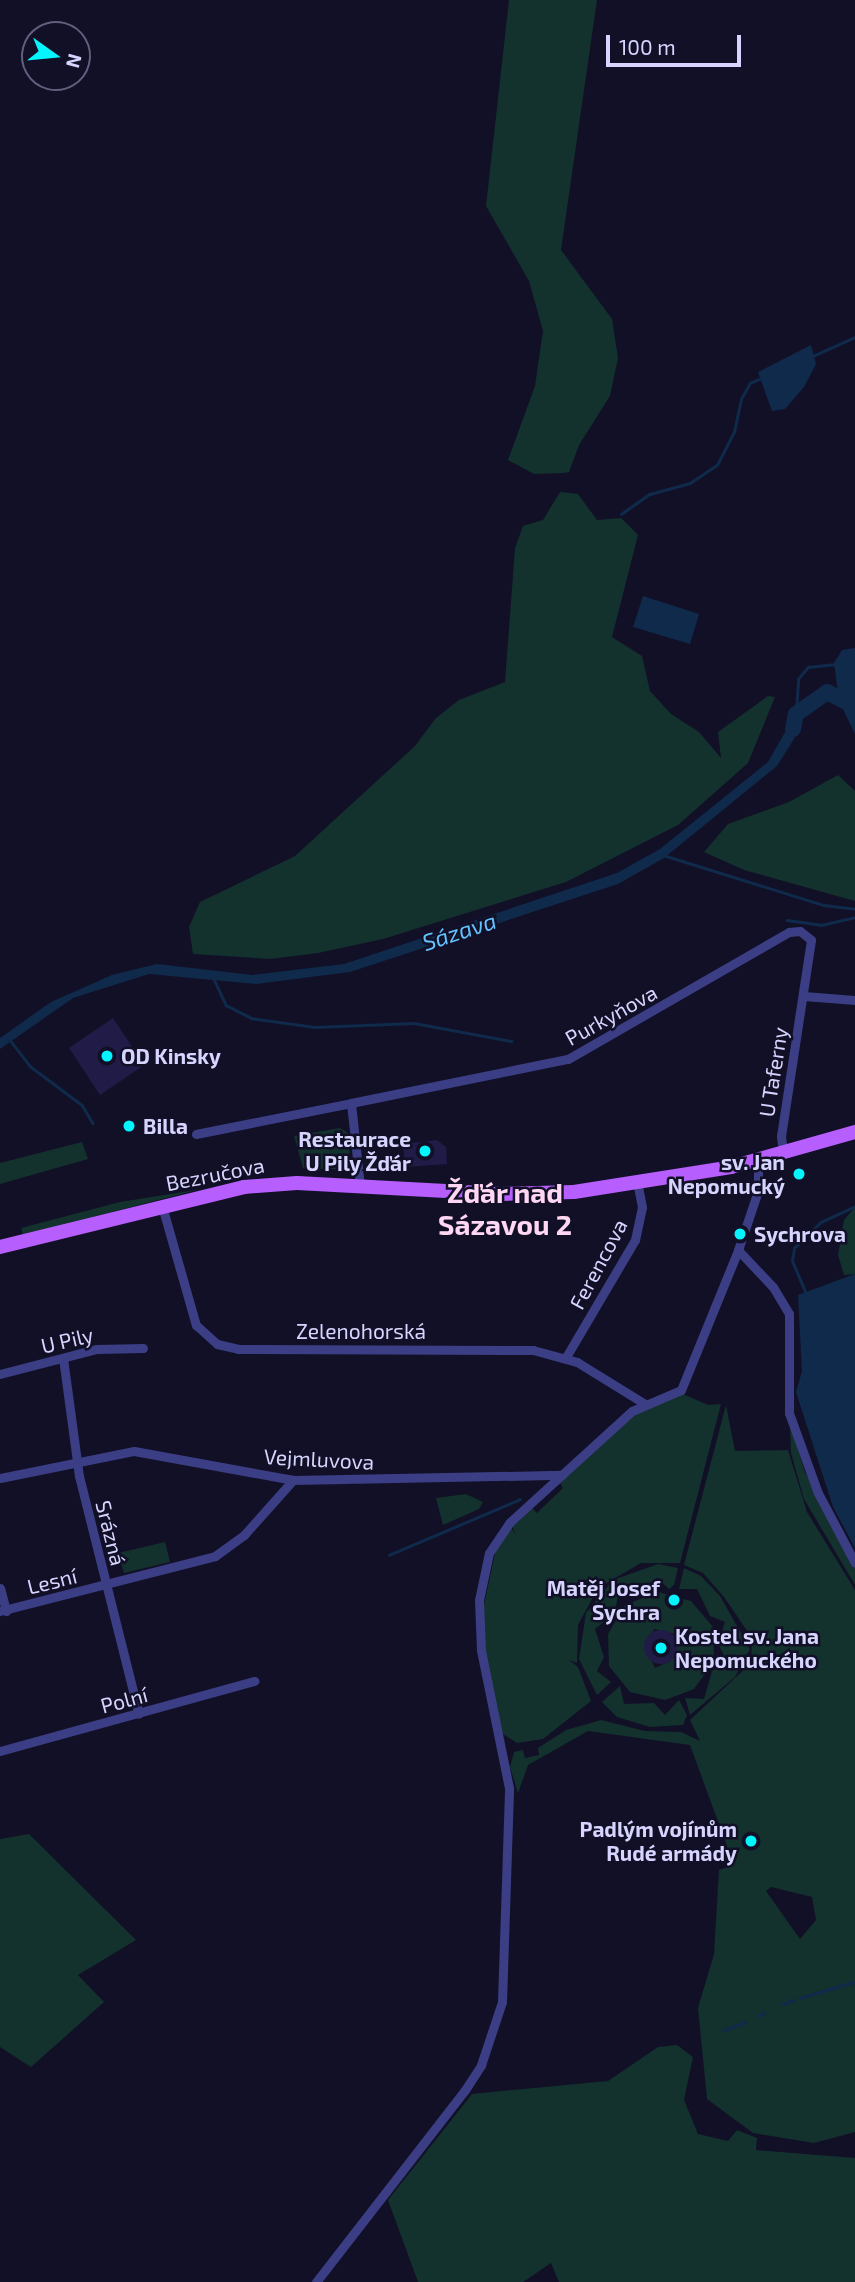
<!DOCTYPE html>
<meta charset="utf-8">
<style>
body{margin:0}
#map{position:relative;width:855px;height:2282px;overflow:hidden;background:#121027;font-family:"Exo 2",sans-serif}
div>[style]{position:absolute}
.green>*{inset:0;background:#13312d}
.water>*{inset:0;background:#0f2a4b}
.stream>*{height:2.5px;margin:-1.25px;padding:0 1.25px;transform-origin:1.25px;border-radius:1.25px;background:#0f2a4b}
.river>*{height:16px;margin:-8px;padding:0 8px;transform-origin:8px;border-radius:8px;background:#0f2a4b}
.building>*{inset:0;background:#211c47}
.round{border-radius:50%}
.minor>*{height:9px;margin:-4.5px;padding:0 4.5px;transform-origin:4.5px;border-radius:4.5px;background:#3b3e85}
.primary>*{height:14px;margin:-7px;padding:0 7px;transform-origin:7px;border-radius:7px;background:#b65efe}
.dots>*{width:19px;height:19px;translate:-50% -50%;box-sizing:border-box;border:4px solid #121027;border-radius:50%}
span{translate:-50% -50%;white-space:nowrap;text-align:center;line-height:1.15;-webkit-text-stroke:5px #121027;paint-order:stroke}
.street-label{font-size:21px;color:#d7d5ff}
.poi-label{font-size:21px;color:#d7d5ff;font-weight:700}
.left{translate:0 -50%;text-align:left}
.right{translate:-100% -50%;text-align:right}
.water-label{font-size:23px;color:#64c2fe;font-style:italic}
.district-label{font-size:28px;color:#ffd7f3;font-weight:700}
.north{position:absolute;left:21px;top:21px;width:70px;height:70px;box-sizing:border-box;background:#121027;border:2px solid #615f7d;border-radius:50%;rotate:105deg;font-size:19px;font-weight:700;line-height:28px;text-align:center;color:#d7d5ff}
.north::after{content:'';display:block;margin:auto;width:24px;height:32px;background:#03f6fd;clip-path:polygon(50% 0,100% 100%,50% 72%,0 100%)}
.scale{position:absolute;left:606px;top:35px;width:135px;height:32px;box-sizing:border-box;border:4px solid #d7d5ff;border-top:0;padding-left:9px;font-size:21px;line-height:24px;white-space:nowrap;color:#d7d5ff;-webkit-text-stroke:5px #121027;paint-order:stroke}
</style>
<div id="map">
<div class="green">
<div style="clip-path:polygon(509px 0,597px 0,561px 250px,612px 319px,618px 358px,610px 396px,579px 445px,569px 472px,563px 473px,534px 474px,508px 460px,535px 386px,543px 331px,529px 281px,486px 206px)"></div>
<div style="clip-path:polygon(560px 492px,578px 494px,597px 520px,621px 518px,638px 535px,612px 637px,642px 656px,650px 691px,671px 714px,699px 732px,721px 758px,718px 732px,768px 696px,775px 697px,748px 763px,678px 825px,566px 882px,383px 939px,318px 953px,270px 959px,193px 954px,189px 927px,200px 902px,295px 856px,415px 746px,436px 718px,459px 700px,505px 682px,515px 548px,523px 526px,543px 520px)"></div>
<div style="clip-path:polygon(838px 775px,855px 791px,855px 901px,744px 870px,704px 852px,728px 824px,789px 802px)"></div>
<div style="clip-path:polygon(340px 1128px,348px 1133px,351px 1170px,303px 1168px,294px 1136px)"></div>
<div style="clip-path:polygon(82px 1142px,88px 1159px,0 1184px,0 1163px)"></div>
<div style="clip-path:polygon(284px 1176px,197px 1190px,23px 1235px,21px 1228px,120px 1202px)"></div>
<div style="clip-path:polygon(855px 1207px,855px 1274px,844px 1275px,838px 1255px,844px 1220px)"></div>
<div style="clip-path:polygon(683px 1394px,708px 1405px,721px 1404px,680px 1563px,641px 1563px,598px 1588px,578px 1625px,577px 1663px,569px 1660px,578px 1667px,591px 1701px,543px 1739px,517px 1743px,503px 1734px,490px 1698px,481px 1619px,497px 1544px,510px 1526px,516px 1535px,512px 1526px,531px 1507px,537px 1513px,563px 1488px,560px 1483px,631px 1416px)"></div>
<div style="clip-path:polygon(evenodd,726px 1405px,735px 1451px,788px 1450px,807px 1512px,855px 1590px,855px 2132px,814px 2143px,753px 2133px,707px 2099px,698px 2008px,714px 1954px,719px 1870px,734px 1865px,690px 1745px,588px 1731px,528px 1765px,518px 1793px,510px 1767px,514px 1752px,523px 1750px,525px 1758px,539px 1755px,538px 1748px,566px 1730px,601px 1720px,645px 1731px,681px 1732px,700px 1741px,690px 1720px,751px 1663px,752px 1638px,724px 1597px,703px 1573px,684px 1565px,726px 1405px,771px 1887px,812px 1897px,816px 1920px,800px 1939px,766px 1891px,771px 1887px)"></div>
<div style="clip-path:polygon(790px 1422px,804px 1470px,855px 1568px,855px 1585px,804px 1499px,791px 1453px)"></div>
<div style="clip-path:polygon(466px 1494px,483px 1502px,479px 1509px,443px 1525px,436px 1498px)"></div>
<div style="clip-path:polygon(165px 1542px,170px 1562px,124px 1573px,118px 1553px)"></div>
<div style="clip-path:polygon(658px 1564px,678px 1568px,674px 1585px,669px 1589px,657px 1578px,633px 1596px,618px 1594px,615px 1613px,595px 1629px,604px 1657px,597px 1671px,611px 1682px,597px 1695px,579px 1659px,586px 1613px,613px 1580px)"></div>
<div style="clip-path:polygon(684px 1568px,701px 1576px,720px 1596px,750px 1649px,735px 1677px,690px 1715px,685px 1698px,704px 1699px,712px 1671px,728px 1663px,718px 1644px,725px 1622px,710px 1616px,697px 1589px,679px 1589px)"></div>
<div style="clip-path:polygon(evenodd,658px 1592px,691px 1601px,713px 1627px,714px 1661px,694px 1689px,665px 1700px,630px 1692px,609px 1666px,608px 1634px,625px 1605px,658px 1592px,654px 1629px,675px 1634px,678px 1644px,670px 1661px,655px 1668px,645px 1647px,654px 1629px)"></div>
<div style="clip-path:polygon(620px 1686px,624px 1704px,654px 1703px,665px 1715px,679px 1700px,687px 1715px,683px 1725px,650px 1727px,617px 1717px,602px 1702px)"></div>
<div style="clip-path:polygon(29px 1834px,136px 1940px,78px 1975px,104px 2002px,31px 2067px,0 2047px,0 1839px)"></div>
<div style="clip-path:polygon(677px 2045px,693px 2057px,684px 2100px,698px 2134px,728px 2141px,737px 2130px,757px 2138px,756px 2150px,855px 2158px,855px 2282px,559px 2282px,551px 2263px,523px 2282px,418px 2282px,388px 2200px,472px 2094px,608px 2081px,658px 2047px)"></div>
</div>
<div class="water">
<div style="clip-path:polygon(811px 345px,816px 364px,804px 387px,785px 409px,772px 411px,758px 372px)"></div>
<div style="clip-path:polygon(643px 596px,699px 614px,690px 644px,633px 627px)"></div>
<div style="clip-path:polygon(855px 648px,855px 734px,839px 701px,834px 663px,842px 650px)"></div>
<div style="clip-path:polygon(800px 706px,794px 739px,777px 766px,664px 858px,618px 884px,350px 972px,256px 984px,149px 974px,73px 998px,0 1049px,0 1038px,51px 1002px,112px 975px,157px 964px,252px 975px,344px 964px,617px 873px,660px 849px,768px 762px)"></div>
<div style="clip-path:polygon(855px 1274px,855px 1548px,833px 1507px,796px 1392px,802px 1371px,798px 1295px)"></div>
</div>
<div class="stream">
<div style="left:813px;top:356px;width:46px;rotate:-24.3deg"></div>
<div style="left:621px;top:514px;width:35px;rotate:-35deg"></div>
<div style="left:650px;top:494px;width:41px;rotate:-15.4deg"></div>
<div style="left:690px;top:483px;width:32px;rotate:-34deg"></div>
<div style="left:717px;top:465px;width:37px;rotate:-63deg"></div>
<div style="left:734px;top:432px;width:34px;rotate:-78deg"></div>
<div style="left:741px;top:399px;width:18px;rotate:-61deg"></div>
<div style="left:750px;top:383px;width:13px;rotate:-23deg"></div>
<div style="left:796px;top:711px;width:32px;rotate:-86deg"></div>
<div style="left:798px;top:679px;width:16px;rotate:-50deg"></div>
<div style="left:808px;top:667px;width:28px;rotate:-6deg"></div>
<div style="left:663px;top:855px;width:169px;rotate:17.3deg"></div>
<div style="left:824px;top:905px;width:31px;rotate:7deg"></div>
<div style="left:787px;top:920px;width:34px;rotate:8deg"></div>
<div style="left:821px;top:925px;width:35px;rotate:-13deg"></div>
<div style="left:214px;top:979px;width:29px;rotate:65deg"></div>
<div style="left:226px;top:1005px;width:28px;rotate:27deg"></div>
<div style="left:251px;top:1018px;width:64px;rotate:8.1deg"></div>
<div style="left:314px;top:1027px;width:100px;rotate:-2.3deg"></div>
<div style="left:414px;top:1023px;width:99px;rotate:10.5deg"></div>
<div style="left:10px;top:1040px;width:33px;rotate:52deg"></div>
<div style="left:30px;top:1066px;width:65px;rotate:36.9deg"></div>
<div style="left:82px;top:1105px;width:21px;rotate:59deg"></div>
<div style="left:806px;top:1294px;width:36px;rotate:-113deg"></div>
<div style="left:792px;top:1261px;width:13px;rotate:-81deg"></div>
<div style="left:794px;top:1248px;width:37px;rotate:-44deg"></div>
<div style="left:821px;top:1222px;width:38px;rotate:-25deg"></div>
<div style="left:389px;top:1555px;width:142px;rotate:-23.1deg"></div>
<div style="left:843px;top:1985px;width:12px;rotate:-14deg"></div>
<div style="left:800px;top:1998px;width:42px;rotate:-16.7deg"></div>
<div style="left:783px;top:2004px;width:12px;rotate:-20deg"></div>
<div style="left:758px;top:2016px;width:7px;rotate:-27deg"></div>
<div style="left:723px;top:2030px;width:24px;rotate:-19deg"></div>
</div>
<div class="river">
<div style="left:793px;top:729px;width:15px;rotate:-79deg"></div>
<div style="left:796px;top:714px;width:38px;rotate:-35deg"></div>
<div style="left:827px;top:692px;width:31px;rotate:27deg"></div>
</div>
<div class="building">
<div style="clip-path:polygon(113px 1018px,144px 1065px,100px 1095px,69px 1048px)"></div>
<div style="clip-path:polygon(437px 1140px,446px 1147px,447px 1164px,405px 1167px,403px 1144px)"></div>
<div class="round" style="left:644px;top:1630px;width:34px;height:34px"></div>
</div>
<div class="minor">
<div style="left:804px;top:996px;width:51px;rotate:4.5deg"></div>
<div style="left:196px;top:1134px;width:158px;rotate:-11.3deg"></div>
<div style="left:360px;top:1186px;width:83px;rotate:-96.2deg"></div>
<div style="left:351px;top:1103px;width:221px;rotate:-11.5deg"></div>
<div style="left:568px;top:1059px;width:255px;rotate:-29.9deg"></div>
<div style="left:789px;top:932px;width:11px;rotate:-5deg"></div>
<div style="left:800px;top:931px;width:14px;rotate:39deg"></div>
<div style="left:811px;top:940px;width:198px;rotate:98.7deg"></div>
<div style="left:781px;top:1136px;width:17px;rotate:83deg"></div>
<div style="left:162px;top:1206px;width:124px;rotate:74.1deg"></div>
<div style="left:196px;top:1325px;width:28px;rotate:42deg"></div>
<div style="left:217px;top:1344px;width:22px;rotate:13deg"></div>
<div style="left:238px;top:1349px;width:295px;rotate:0.2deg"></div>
<div style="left:533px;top:1350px;width:46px;rotate:15.3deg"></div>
<div style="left:577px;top:1362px;width:80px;rotate:31.7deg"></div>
<div style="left:738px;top:1250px;width:51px;rotate:46.6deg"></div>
<div style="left:773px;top:1287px;width:31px;rotate:59deg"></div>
<div style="left:789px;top:1314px;width:99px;rotate:90deg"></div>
<div style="left:789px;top:1413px;width:85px;rotate:70.1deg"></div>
<div style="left:818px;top:1493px;width:79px;rotate:62.1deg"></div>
<div style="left:566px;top:1357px;width:136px;rotate:-59.5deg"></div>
<div style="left:635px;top:1240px;width:34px;rotate:-78deg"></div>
<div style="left:642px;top:1207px;width:25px;rotate:-101deg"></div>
<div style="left:63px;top:1358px;width:119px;rotate:82.3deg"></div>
<div style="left:79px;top:1476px;width:245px;rotate:75.9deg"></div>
<div style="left:0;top:1374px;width:100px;rotate:-14.5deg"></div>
<div style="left:97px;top:1349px;width:46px;rotate:-1.2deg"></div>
<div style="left:0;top:1478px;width:137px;rotate:-11.4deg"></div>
<div style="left:134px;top:1451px;width:162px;rotate:10.3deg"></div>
<div style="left:293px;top:1480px;width:269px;rotate:-1.1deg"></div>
<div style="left:0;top:1588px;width:24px;rotate:75deg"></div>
<div style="left:0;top:1611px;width:222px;rotate:-14.3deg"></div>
<div style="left:215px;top:1556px;width:36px;rotate:-36deg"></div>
<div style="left:244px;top:1535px;width:74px;rotate:-48.3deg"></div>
<div style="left:0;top:1751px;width:264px;rotate:-15.4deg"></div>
<div style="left:316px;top:2282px;width:243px;rotate:-52.2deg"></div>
<div style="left:465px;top:2090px;width:30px;rotate:-57deg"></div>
<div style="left:481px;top:2065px;width:66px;rotate:-71.6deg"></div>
<div style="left:502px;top:2002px;width:214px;rotate:-88.1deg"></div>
<div style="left:509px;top:1788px;width:141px;rotate:-101.5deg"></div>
<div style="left:481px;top:1650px;width:50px;rotate:-92.3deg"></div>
<div style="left:479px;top:1600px;width:48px;rotate:-78deg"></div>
<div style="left:489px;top:1553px;width:37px;rotate:-56deg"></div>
<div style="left:510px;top:1522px;width:165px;rotate:-42.3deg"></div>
<div style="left:632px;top:1411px;width:53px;rotate:-23.2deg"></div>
<div style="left:681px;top:1390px;width:151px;rotate:-67.8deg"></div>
<div style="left:738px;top:1250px;width:62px;rotate:-71.3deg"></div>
<div style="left:758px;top:1191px;width:30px;rotate:-90deg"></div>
</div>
<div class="primary">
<div style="left:0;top:1247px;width:251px;rotate:-13.8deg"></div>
<div style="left:244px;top:1187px;width:53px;rotate:-4.3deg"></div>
<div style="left:297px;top:1183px;width:205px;rotate:3.1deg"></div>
<div style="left:502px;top:1194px;width:72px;rotate:-1.6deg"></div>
<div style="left:574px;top:1192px;width:159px;rotate:-9deg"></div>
<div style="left:731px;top:1167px;width:129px;rotate:-15.8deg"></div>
</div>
<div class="dots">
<div style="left:107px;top:1056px;background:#03f6fd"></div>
<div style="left:129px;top:1126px;background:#03f6fd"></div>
<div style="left:425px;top:1151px;background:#03f6fd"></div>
<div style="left:799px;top:1174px;background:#03f6fd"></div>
<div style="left:740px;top:1234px;background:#03f6fd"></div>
<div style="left:674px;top:1600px;background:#03f6fd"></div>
<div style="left:661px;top:1648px;background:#03f6fd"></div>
<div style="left:751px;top:1841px;background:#03f6fd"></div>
</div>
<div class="street-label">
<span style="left:611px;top:1015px;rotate:-29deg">Purkyňova</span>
<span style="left:773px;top:1072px;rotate:-81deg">U Taferny</span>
<span style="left:215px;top:1174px;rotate:-11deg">Bezručova</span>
<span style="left:598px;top:1264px;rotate:-62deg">Ferencova</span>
<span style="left:361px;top:1331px">Zelenohorská</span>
<span style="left:67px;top:1340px;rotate:-13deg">U Pily</span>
<span style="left:319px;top:1459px;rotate:3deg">Vejmluvova</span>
<span style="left:111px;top:1533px;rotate:76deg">Srázná</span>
<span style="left:52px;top:1581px;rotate:-14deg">Lesní</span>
<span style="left:124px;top:1700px;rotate:-15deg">Polní</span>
</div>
<div class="poi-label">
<span class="left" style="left:121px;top:1056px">OD Kinsky</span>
<span class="left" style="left:143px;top:1126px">Billa</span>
<span class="right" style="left:411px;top:1151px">Restaurace<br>U Pily Žďár</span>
<span class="right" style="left:785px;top:1174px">sv. Jan<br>Nepomucký</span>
<span class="left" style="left:754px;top:1234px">Sychrova</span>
<span class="right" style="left:660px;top:1600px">Matěj Josef<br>Sychra</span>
<span class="left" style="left:675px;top:1648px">Kostel sv. Jana<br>Nepomuckého</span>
<span class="right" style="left:737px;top:1841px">Padlým vojínům<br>Rudé armády</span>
</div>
<div class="water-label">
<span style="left:459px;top:931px;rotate:-18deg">Sázava</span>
</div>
<div class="district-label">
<span style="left:505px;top:1208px">Žďár nad<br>Sázavou 2</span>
</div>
<div class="north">N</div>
<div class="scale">100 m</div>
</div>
